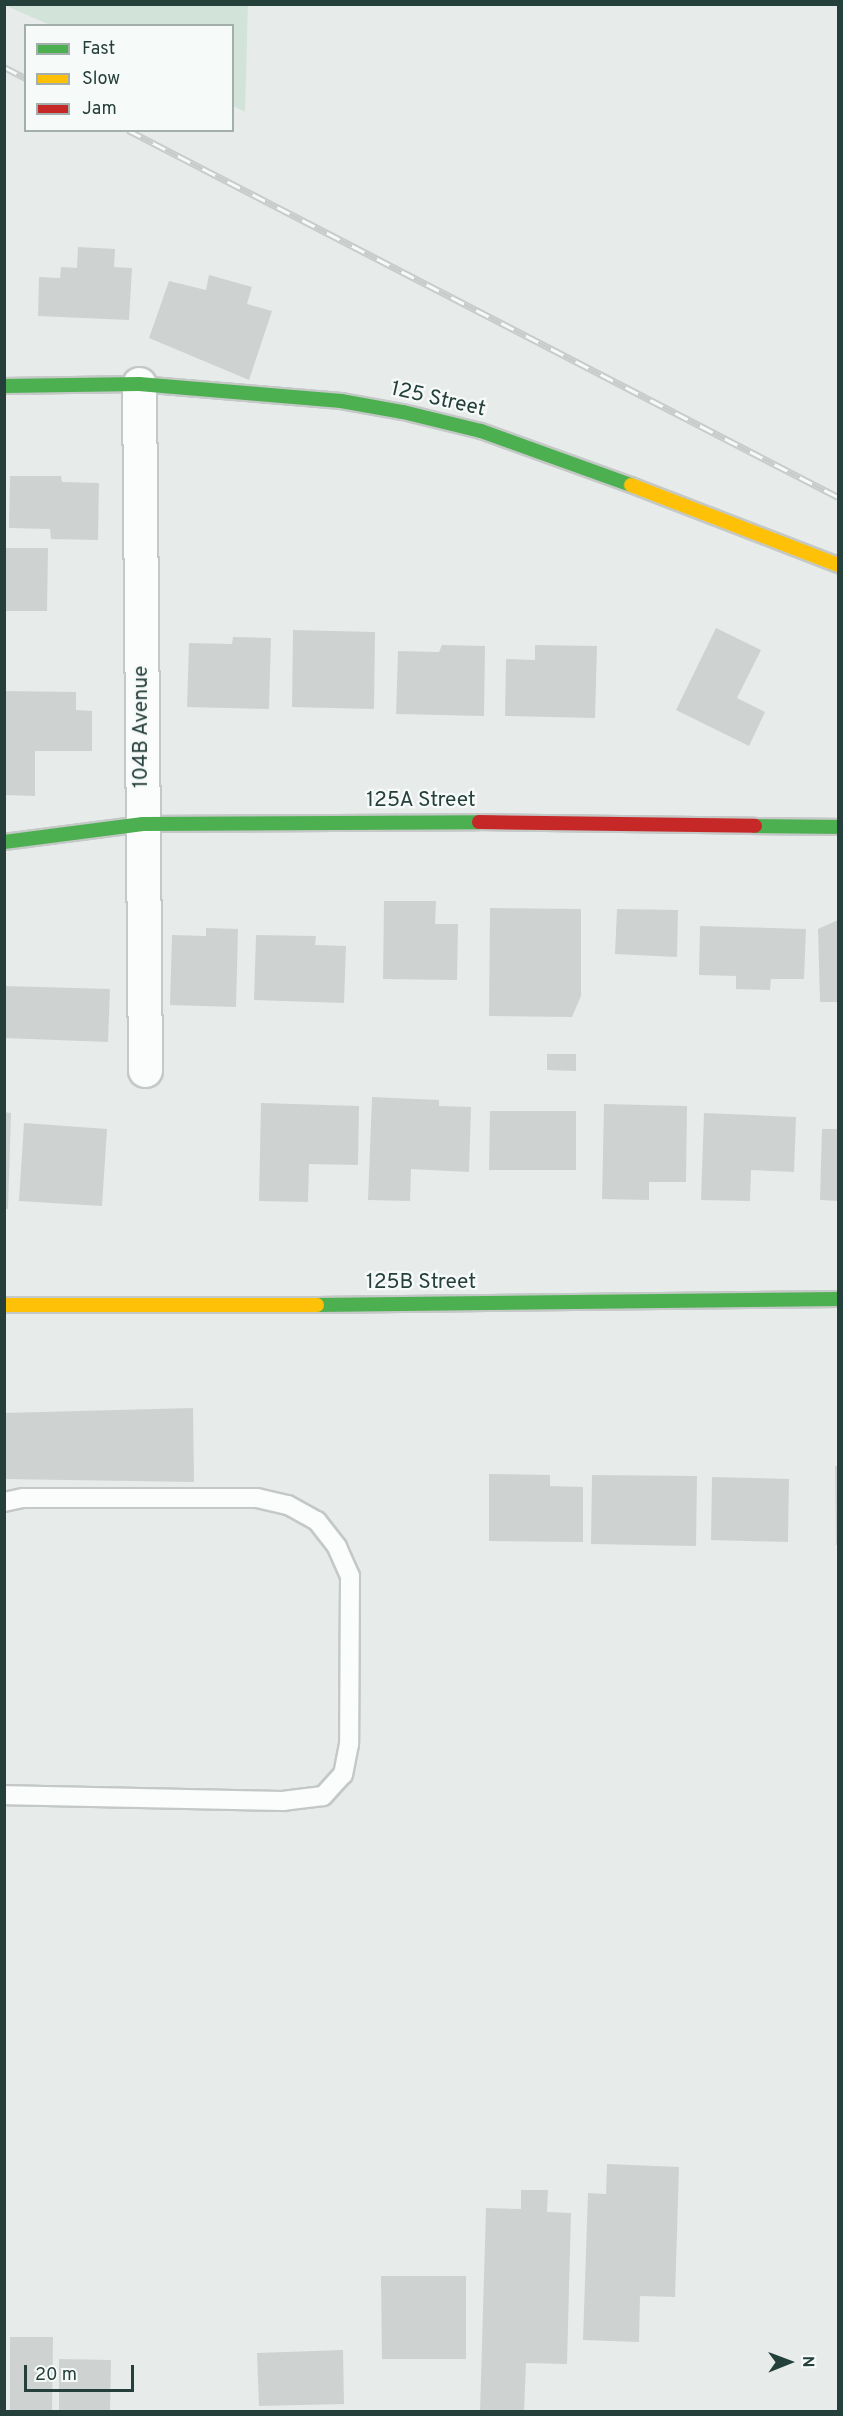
<!DOCTYPE html>
<style>
body{margin:0}
#map{position:relative;width:843px;height:2416px;overflow:hidden;background:#e7ecea;font-family:Overpass,sans-serif}
div>[style]{position:absolute}
.green>*{inset:0;background:#d2e4da}
.building>*{inset:0;background:#ced3d2}
.roads{filter:drop-shadow(2px 0 #c4c9c7) drop-shadow(-2px 0 #c4c9c7) drop-shadow(0 2px #c4c9c7) drop-shadow(0 -2px #c4c9c7)}
.lane>*{height:18px;margin:-9px;padding:0 9px;transform-origin:9px;border-radius:9px;background:#fbfcfc}
.street>*{height:33px;margin:-16.5px;padding:0 16.5px;transform-origin:16.5px;border-radius:16.5px;background:#fbfcfc}
.fast>*{height:14px;margin:-7px;padding:0 7px;transform-origin:7px;border-radius:7px;background:#4caf50}
.slow>*{height:14px;margin:-7px;padding:0 7px;transform-origin:7px;border-radius:7px;background:#ffc107}
.jam>*{height:14px;margin:-7px;padding:0 7px;transform-origin:7px;border-radius:7px;background:#c62828}
.rail>*{height:7px;margin-top:-3.5px;transform-origin:0;background:repeating-linear-gradient(90deg,#f6faf9 0 14px,#c8cccb 0 28px);box-sizing:border-box;border-block:2px solid #c8cccb}
span{translate:-50% -50%;white-space:nowrap;text-align:center;line-height:1.15;-webkit-text-stroke:4.5px #f6faf9;paint-order:stroke}
.street-label{font-size:21px;color:#253f3b}
.frame{position:absolute;inset:0;border:6px solid #253f3b;pointer-events:none}
.legend{position:absolute;left:24px;top:24px;width:210px;height:108px;box-sizing:border-box;background:#f6faf9;border:2px solid #a2afad;margin:0;padding:8px 10px;list-style:none;font-size:18px;color:#253f3b}
.legend li{display:flex;align-items:center;gap:12px;height:30px}
.legend b{width:30px;border:2px solid #a2afad}
.north{position:absolute;left:759px;top:2332px;width:60px;height:60px;-webkit-text-stroke:4px #f6faf9;paint-order:stroke;rotate:89deg;font-size:16px;font-weight:700;line-height:24px;text-align:center;color:#253f3b}
.north::after{content:'';display:block;margin:auto;width:21px;height:27px;background:#253f3b;clip-path:polygon(50% 0,100% 100%,50% 72%,0 100%)}
.scale{position:absolute;left:24px;top:2365px;width:110px;height:27px;box-sizing:border-box;border:3px solid #253f3b;border-top:0;padding-left:8px;font-size:18px;line-height:21px;white-space:nowrap;color:#253f3b;-webkit-text-stroke:4px #f6faf9;paint-order:stroke}
</style>
<div id="map">
<div class="green">
<div style="clip-path:polygon(4px 5px,248px 5px,245px 112px,233px 106px,232px 26px,50px 25px)"></div>
</div>
<div class="building">
<div style="clip-path:polygon(78px 247px,115px 249px,114px 267px,132px 268px,129px 320px,38px 316px,39px 277px,60px 278px,61px 267px,77px 268px)"></div>
<div style="clip-path:polygon(209px 275px,252px 287px,247px 304px,272px 311px,249px 380px,149px 338px,169px 281px,206px 290px)"></div>
<div style="clip-path:polygon(10px 476px,61px 476px,62px 482px,99px 483px,98px 540px,51px 539px,50px 529px,9px 528px)"></div>
<div style="clip-path:polygon(4px 548px,48px 548px,47px 611px,4px 611px)"></div>
<div style="clip-path:polygon(716px 628px,761px 650px,737px 698px,765px 712px,749px 746px,676px 710px)"></div>
<div style="clip-path:polygon(293px 630px,375px 632px,374px 709px,292px 707px)"></div>
<div style="clip-path:polygon(233px 637px,271px 638px,269px 709px,187px 707px,189px 643px,232px 644px)"></div>
<div style="clip-path:polygon(442px 645px,485px 646px,484px 716px,396px 714px,398px 651px,439px 652px)"></div>
<div style="clip-path:polygon(535px 645px,597px 646px,595px 718px,505px 716px,506px 659px,535px 660px)"></div>
<div style="clip-path:polygon(4px 691px,76px 692px,76px 710px,92px 711px,92px 751px,35px 751px,35px 796px,4px 795px)"></div>
<div style="clip-path:polygon(384px 901px,436px 901px,435px 924px,458px 924px,457px 980px,383px 979px)"></div>
<div style="clip-path:polygon(490px 908px,581px 909px,581px 996px,572px 1017px,489px 1016px)"></div>
<div style="clip-path:polygon(617px 909px,678px 910px,677px 957px,615px 954px)"></div>
<div style="clip-path:polygon(838px 920px,838px 1002px,820px 1002px,818px 929px)"></div>
<div style="clip-path:polygon(700px 926px,806px 929px,804px 979px,771px 979px,770px 990px,736px 989px,736px 976px,699px 975px)"></div>
<div style="clip-path:polygon(206px 928px,238px 929px,236px 1007px,170px 1005px,172px 935px,206px 936px)"></div>
<div style="clip-path:polygon(256px 935px,316px 936px,315px 945px,346px 946px,344px 1003px,254px 1000px)"></div>
<div style="clip-path:polygon(4px 986px,110px 989px,108px 1042px,4px 1038px)"></div>
<div style="clip-path:polygon(547px 1054px,576px 1054px,576px 1071px,547px 1070px)"></div>
<div style="clip-path:polygon(372px 1097px,439px 1100px,439px 1106px,471px 1107px,469px 1172px,411px 1169px,410px 1201px,368px 1200px)"></div>
<div style="clip-path:polygon(261px 1103px,359px 1106px,358px 1165px,309px 1164px,308px 1202px,259px 1201px)"></div>
<div style="clip-path:polygon(604px 1104px,687px 1106px,686px 1182px,649px 1182px,649px 1200px,602px 1199px)"></div>
<div style="clip-path:polygon(490px 1111px,576px 1111px,576px 1170px,489px 1170px)"></div>
<div style="clip-path:polygon(4px 1112px,11px 1113px,8px 1209px,4px 1209px)"></div>
<div style="clip-path:polygon(704px 1113px,796px 1117px,794px 1172px,751px 1170px,750px 1201px,701px 1200px)"></div>
<div style="clip-path:polygon(24px 1123px,107px 1129px,102px 1206px,19px 1201px)"></div>
<div style="clip-path:polygon(822px 1129px,838px 1129px,838px 1201px,820px 1200px)"></div>
<div style="clip-path:polygon(193px 1408px,194px 1482px,4px 1479px,4px 1413px)"></div>
<div style="clip-path:polygon(835px 1466px,838px 1466px,838px 1545px,836px 1545px)"></div>
<div style="clip-path:polygon(489px 1474px,550px 1475px,550px 1486px,583px 1487px,583px 1542px,489px 1541px)"></div>
<div style="clip-path:polygon(592px 1475px,697px 1476px,696px 1546px,591px 1544px)"></div>
<div style="clip-path:polygon(712px 1477px,789px 1479px,788px 1542px,711px 1540px)"></div>
<div style="clip-path:polygon(607px 2164px,679px 2167px,675px 2297px,640px 2296px,639px 2342px,583px 2340px,588px 2193px,606px 2194px)"></div>
<div style="clip-path:polygon(521px 2190px,548px 2190px,547px 2212px,571px 2213px,567px 2364px,526px 2363px,524px 2412px,480px 2412px,486px 2208px,521px 2209px)"></div>
<div style="clip-path:polygon(381px 2276px,466px 2276px,466px 2359px,382px 2359px)"></div>
<div style="clip-path:polygon(10px 2337px,53px 2337px,52px 2412px,10px 2412px)"></div>
<div style="clip-path:polygon(343px 2350px,344px 2404px,259px 2406px,257px 2353px)"></div>
<div style="clip-path:polygon(59px 2359px,111px 2360px,110px 2412px,59px 2412px)"></div>
</div>
<div class="roads">
<div class="lane">
<div style="left:4px;top:1502px;width:19px;rotate:-12deg"></div>
<div style="left:23px;top:1498px;width:234px"></div>
<div style="left:257px;top:1498px;width:32px;rotate:13deg"></div>
<div style="left:288px;top:1505px;width:33px;rotate:29deg"></div>
<div style="left:317px;top:1521px;width:33px;rotate:52deg"></div>
<div style="left:337px;top:1547px;width:32px;rotate:66deg"></div>
<div style="left:350px;top:1576px;width:168px;rotate:90.3deg"></div>
<div style="left:349px;top:1744px;width:31px;rotate:101deg"></div>
<div style="left:343px;top:1774px;width:30px;rotate:132deg"></div>
<div style="left:323px;top:1796px;width:39px;rotate:173deg"></div>
<div style="left:284px;top:1801px;width:280px;rotate:-178.8deg"></div>
</div>
<div class="street">
<div style="left:139px;top:384px;width:686px;rotate:89.5deg"></div>
</div>
<div class="fast">
<div style="left:4px;top:386px;width:135px;rotate:-0.8deg"></div>
<div style="left:139px;top:384px;width:203px;rotate:4.8deg"></div>
<div style="left:341px;top:401px;width:63px;rotate:10.1deg"></div>
<div style="left:403px;top:412px;width:80px;rotate:13.7deg"></div>
<div style="left:481px;top:431px;width:159px;rotate:19.8deg"></div>
<div style="left:755px;top:826px;width:83px;rotate:0.7deg"></div>
<div style="left:4px;top:842px;width:140px;rotate:-7.4deg"></div>
<div style="left:143px;top:824px;width:336px;rotate:-0.3deg"></div>
<div style="left:317px;top:1305px;width:521px;rotate:-0.66deg"></div>
</div>
<div class="slow">
<div style="left:631px;top:485px;width:222px;rotate:21.1deg"></div>
<div style="left:4px;top:1305px;width:313px"></div>
</div>
<div class="jam">
<div style="left:479px;top:822px;width:276px;rotate:0.8deg"></div>
</div>
</div>
<div class="rail">
<div style="left:4px;top:67px;width:25px;rotate:27deg"></div>
<div style="left:128px;top:130px;width:799px;rotate:27.33deg"></div>
</div>
<div class="street-label">
<span style="left:438px;top:400px;rotate:13deg">125 Street</span>
<span style="left:142px;top:727px;rotate:-90deg">104B Avenue</span>
<span style="left:421px;top:801px">125A Street</span>
<span style="left:421px;top:1283px">125B Street</span>
</div>
<div class="frame"></div>
<ul class="legend">
<li><b style="height:8px;background:#4caf50"></b>Fast</li>
<li><b style="height:8px;background:#ffc107"></b>Slow</li>
<li><b style="height:8px;background:#c62828"></b>Jam</li>
</ul>
<div class="north">N</div>
<div class="scale">20 m</div>
</div>
